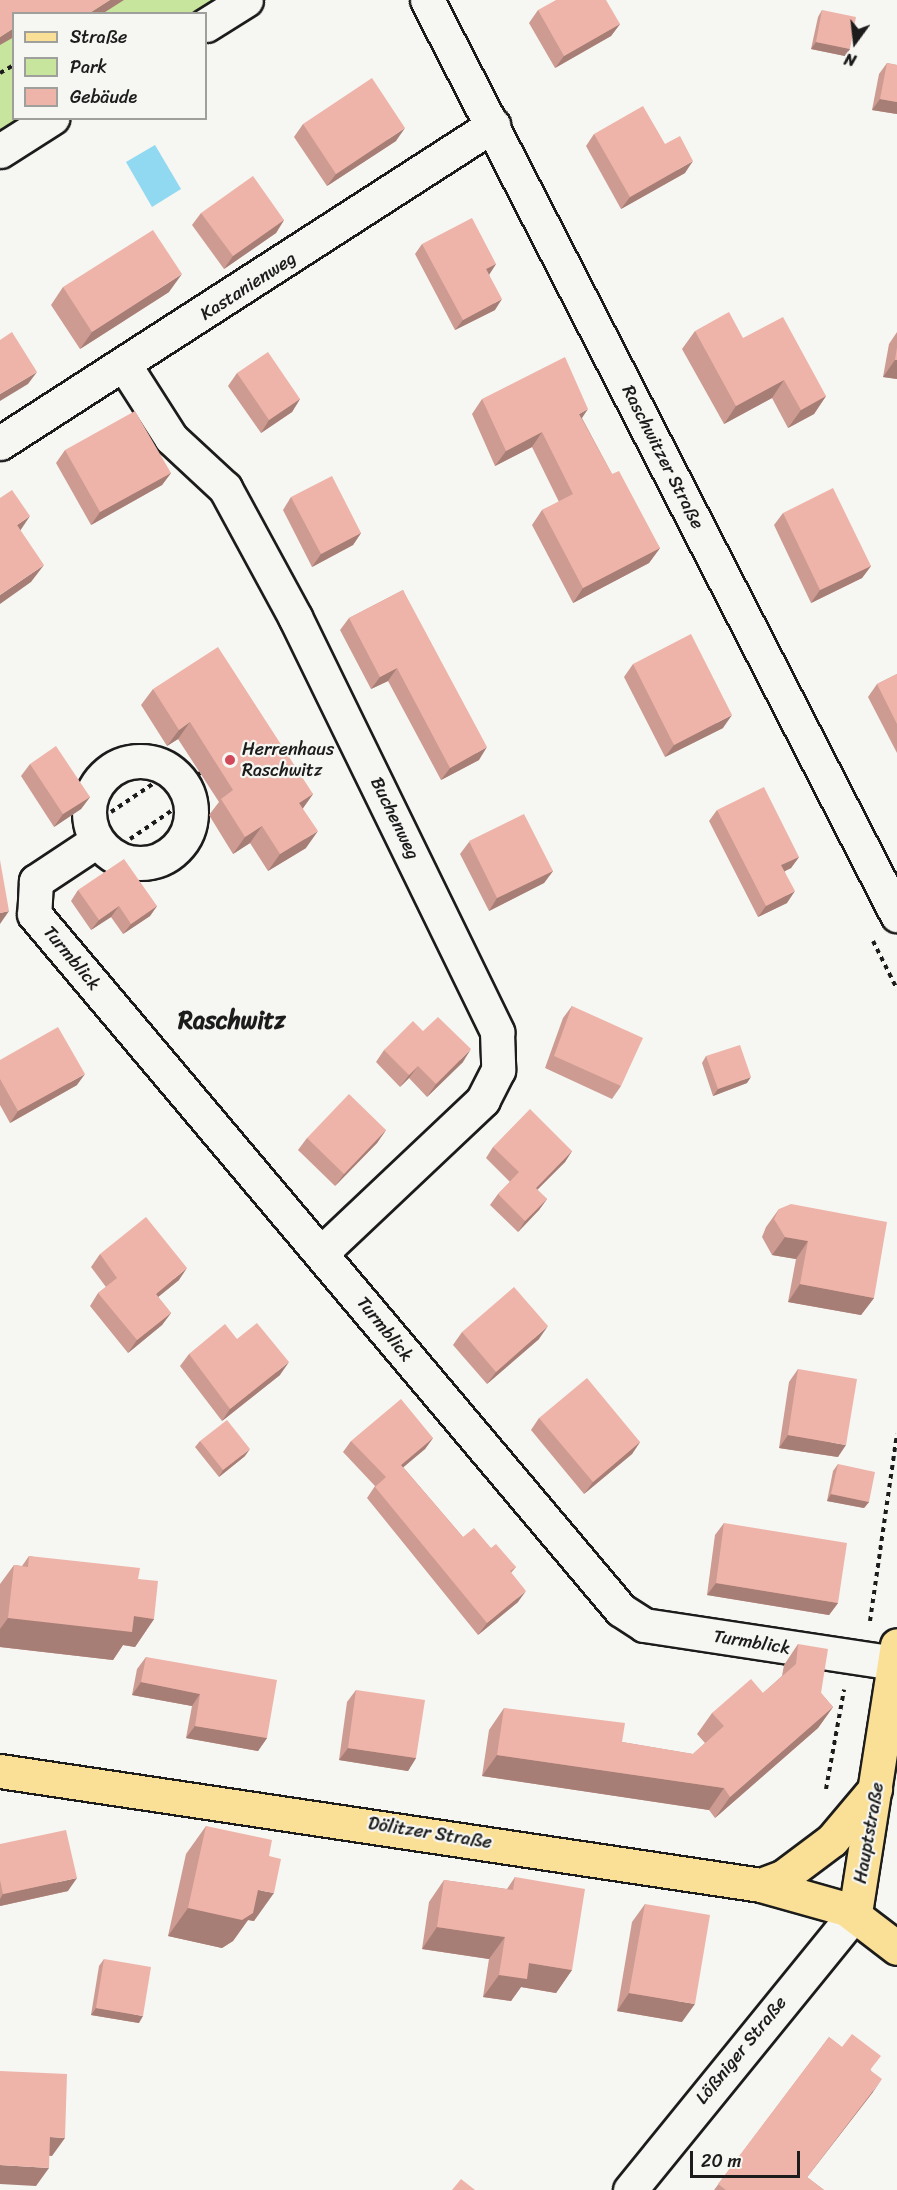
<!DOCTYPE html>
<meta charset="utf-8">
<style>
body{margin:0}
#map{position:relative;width:897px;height:2190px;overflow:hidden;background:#f6f6f2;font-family:Sriracha,sans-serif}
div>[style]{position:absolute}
.green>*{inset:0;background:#c7e59c}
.water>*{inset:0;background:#90d9f1}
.path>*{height:4px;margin-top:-2px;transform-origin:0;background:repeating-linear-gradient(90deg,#1c1c1c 0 4.5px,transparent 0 9px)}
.roads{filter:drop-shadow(2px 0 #1c1c1c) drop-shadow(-2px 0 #1c1c1c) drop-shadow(0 2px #1c1c1c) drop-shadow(0 -2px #1c1c1c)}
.minor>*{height:33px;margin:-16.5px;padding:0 16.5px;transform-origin:16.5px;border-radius:16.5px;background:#f6f6f2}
.minor>.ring{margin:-16.5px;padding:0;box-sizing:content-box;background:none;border:33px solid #f6f6f2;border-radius:50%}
.major>*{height:33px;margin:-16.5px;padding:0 16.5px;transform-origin:16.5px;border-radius:16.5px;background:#fadf96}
.wall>*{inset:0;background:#cd9b91}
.shaded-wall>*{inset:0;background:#a77e76}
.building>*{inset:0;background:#eeb4a9}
.dots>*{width:16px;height:16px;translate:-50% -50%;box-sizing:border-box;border:3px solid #f6f6f2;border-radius:50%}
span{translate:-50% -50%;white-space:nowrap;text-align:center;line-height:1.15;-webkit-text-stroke:4.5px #f6f6f2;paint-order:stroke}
.street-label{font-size:18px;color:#1c1c1c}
.poi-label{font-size:18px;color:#1c1c1c}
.left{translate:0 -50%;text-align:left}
.district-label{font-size:24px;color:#1c1c1c;font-weight:700}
.legend{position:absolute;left:12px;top:12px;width:195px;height:108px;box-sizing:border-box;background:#f6f6f2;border:2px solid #9f9f9c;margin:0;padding:8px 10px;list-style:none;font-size:18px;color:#1c1c1c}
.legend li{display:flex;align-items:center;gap:12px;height:30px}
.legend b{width:30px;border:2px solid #9f9f9c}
.north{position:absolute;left:825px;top:12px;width:60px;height:60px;-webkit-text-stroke:4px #f6f6f2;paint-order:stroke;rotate:195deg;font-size:16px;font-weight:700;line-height:24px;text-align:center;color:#1c1c1c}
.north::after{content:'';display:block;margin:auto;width:21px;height:27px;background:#1c1c1c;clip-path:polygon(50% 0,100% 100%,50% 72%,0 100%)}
.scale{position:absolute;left:690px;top:2151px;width:110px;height:27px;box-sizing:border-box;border:3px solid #1c1c1c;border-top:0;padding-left:8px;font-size:18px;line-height:21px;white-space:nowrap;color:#1c1c1c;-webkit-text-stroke:4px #f6f6f2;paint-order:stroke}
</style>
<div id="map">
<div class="green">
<div style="clip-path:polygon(0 0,246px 0,206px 14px,14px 14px,14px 118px,52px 119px,0 151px)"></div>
</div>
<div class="water">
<div style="clip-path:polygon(155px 145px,181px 189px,152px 207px,126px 162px)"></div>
</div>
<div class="path">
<div style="left:0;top:73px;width:16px;rotate:-30deg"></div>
<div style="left:183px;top:783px;width:20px;rotate:-30deg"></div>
<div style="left:111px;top:812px;width:73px;rotate:-33.9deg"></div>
<div style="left:130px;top:839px;width:73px;rotate:-34.3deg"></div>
<div style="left:873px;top:941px;width:54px;rotate:63.4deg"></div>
<div style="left:870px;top:1621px;width:189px;rotate:-81.8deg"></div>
<div style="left:826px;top:1789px;width:101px;rotate:-79.7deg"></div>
</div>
<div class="roads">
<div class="minor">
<div style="left:427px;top:0;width:1029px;rotate:62.81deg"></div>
<div style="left:206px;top:25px;width:47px;rotate:-32deg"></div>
<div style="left:0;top:151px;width:62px;rotate:-32.4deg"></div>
<div style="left:125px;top:366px;width:85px;rotate:57.4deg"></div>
<div style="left:171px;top:438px;width:74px;rotate:42.8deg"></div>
<div style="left:225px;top:488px;width:147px;rotate:61.5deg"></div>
<div style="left:295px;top:617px;width:462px;rotate:64deg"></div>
<div style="left:497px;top:1032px;width:38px;rotate:88deg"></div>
<div style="left:498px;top:1070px;width:34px;rotate:117deg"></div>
<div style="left:483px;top:1100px;width:221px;rotate:136.6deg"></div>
<div style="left:0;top:443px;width:587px;rotate:-32.82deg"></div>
<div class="ring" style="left:89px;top:761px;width:69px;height:69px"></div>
<div style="left:95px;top:842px;width:71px;rotate:146.5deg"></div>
<div style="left:36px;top:881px;width:33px;rotate:93deg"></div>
<div style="left:34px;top:914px;width:910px;rotate:49.86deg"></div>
<div style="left:621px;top:1610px;width:27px;rotate:33deg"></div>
<div style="left:644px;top:1625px;width:253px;rotate:8.6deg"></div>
<div style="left:630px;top:2190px;width:357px;rotate:-50.9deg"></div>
</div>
<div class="major">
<div style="left:0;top:1771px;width:769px;rotate:8.52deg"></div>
<div style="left:761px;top:1885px;width:88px;rotate:15.8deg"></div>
<div style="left:846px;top:1909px;width:64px;rotate:37.4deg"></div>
<div style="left:761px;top:1885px;width:25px;rotate:-21deg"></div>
<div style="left:784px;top:1876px;width:60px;rotate:-36.9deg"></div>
<div style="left:832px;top:1840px;width:67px;rotate:-49.9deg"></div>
<div style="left:855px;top:1913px;width:271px;rotate:-81.1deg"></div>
</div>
</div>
<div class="wall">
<div style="clip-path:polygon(538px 10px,620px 24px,611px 36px,555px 68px,529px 23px)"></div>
<div style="clip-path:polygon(822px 10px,850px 49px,845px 56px,811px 49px,818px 17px)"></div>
<div style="clip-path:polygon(887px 63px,897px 65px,897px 114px,872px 110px,879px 74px)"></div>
<div style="clip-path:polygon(303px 124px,396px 141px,327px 186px,294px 137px)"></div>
<div style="clip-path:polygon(594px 134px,685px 173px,621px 209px,586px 146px)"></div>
<div style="clip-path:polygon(201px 213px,284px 220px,276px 233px,224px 269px,192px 225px)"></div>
<div style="clip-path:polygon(422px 244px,496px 264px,489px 274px,495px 310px,455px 330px,415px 254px)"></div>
<div style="clip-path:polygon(63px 287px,169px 292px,80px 349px,51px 305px)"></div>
<div style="clip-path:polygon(695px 331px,743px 338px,826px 396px,814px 414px,788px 428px,772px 398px,724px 424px,682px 349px)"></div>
<div style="clip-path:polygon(897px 332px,897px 379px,883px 377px,889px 344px)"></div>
<div style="clip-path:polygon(237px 373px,300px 399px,292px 412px,261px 433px,228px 386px)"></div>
<div style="clip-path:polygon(482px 399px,582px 418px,612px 474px,660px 548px,649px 563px,573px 603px,532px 525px,542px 510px,559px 502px,532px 447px,495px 466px,472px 414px)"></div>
<div style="clip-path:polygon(65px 450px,171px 473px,162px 485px,91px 525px,56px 463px)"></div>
<div style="clip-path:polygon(291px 497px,361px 533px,353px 545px,312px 567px,283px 510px)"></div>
<div style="clip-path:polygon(783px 513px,871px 566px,862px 578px,811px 603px,774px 525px)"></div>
<div style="clip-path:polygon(403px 590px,479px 760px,441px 780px,388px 681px,371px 689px,340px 630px,349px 618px)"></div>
<div style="clip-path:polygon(633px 664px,723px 728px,665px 757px,624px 677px)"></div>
<div style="clip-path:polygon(897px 674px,897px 753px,868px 697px,877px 684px)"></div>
<div style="clip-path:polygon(153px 689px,313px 794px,303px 808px,306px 848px,268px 871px,250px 843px,233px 854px,209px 815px,219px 802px,178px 739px,167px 746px,141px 705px)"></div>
<div style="clip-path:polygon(30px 764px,90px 797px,81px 809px,54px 827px,21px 776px)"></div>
<div style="clip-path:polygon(717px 810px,799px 857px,791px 868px,785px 871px,787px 903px,758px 917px,709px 821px)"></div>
<div style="clip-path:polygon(469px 842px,553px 871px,544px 883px,489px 911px,460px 854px)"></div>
<div style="clip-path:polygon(78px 890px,157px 906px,150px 916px,123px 934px,111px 917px,91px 930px,71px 901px)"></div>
<div style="clip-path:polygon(572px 1006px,621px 1086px,612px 1099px,545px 1068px,563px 1018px)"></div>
<div style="clip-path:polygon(423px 1031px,463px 1062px,427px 1097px,409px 1078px,400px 1087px,376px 1062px,384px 1050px)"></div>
<div style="clip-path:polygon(706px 1056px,747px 1083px,713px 1096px,702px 1063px)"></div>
<div style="clip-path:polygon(0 1060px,77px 1085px,10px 1123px,0 1105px)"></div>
<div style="clip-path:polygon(386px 1130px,377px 1143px,335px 1186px,298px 1150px,307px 1138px)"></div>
<div style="clip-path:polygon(493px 1147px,572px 1151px,565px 1162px,537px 1190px,547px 1199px,539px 1210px,518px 1232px,490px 1205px,498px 1194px,510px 1182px,486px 1158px)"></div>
<div style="clip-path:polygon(779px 1209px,874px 1298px,861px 1315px,788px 1302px,796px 1259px,772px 1255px,762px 1237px,766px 1227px)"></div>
<div style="clip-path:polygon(100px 1254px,179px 1280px,158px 1297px,171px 1313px,162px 1325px,128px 1353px,90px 1306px,98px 1293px,106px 1287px,91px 1267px)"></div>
<div style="clip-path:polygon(462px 1332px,539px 1339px,487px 1384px,453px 1345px)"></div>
<div style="clip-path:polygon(237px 1339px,280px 1375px,222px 1421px,180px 1366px,189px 1354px)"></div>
<div style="clip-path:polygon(798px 1369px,838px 1457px,779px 1448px,789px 1382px)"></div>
<div style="clip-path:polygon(539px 1418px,640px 1442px,632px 1454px,584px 1494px,531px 1430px)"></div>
<div style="clip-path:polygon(433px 1438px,425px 1449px,403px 1467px,463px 1537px,491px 1548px,516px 1567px,511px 1573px,518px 1602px,478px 1635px,367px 1498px,375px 1486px,343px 1452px,351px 1441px)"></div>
<div style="clip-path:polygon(200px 1441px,245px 1456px,219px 1477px,195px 1447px)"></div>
<div style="clip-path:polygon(838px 1464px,869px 1502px,864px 1508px,827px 1501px,833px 1471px)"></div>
<div style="clip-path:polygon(724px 1523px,838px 1603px,829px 1615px,707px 1595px,715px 1535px)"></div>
<div style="clip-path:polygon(29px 1556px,138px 1579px,154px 1619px,135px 1647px,123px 1645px,113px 1660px,0 1647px,0 1584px,14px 1565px,22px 1566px)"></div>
<div style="clip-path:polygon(798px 1644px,821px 1693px,833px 1707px,818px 1728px,715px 1818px,709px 1810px,482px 1776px,489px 1730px,504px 1708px,622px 1742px,693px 1754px,705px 1743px,697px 1734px,712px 1713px,763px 1693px,782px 1676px,784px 1665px)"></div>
<div style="clip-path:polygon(146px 1657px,267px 1738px,258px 1751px,186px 1738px,192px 1706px,132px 1695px,137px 1669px)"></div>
<div style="clip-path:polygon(356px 1690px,416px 1758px,408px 1771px,339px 1760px,347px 1702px)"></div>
<div style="clip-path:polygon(206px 1826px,269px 1856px,254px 1921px,248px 1920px,233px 1941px,222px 1948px,168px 1936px,186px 1854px)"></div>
<div style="clip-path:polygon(0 1844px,68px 1891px,0 1906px)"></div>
<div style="clip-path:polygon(515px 1877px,572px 1970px,556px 1993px,521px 1987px,511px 2001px,483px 1997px,489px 1959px,422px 1949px,429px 1902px,444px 1880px,507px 1889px)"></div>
<div style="clip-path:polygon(645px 1904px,682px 2022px,617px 2011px,632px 1922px)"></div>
<div style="clip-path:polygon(104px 1959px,139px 2023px,91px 2015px,99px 1966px)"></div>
<div style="clip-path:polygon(829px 2037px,871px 2070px,873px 2092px,807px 2177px,824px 2190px,714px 2190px)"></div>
</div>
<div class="shaded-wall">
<div style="clip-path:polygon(110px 0,124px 0,102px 14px,88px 14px)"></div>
<div style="clip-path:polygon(620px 24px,611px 36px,555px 68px,564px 56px)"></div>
<div style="clip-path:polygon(14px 28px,14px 37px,0 45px,0 37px)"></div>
<div style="clip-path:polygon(816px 42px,850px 49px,845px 56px,811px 49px)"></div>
<div style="clip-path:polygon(880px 99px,897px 102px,897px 114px,872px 110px)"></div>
<div style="clip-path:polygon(405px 128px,396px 141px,327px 186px,336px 174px)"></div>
<div style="clip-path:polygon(693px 161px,685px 173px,621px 209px,630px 197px)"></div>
<div style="clip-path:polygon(284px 220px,276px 233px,224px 269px,233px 256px)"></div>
<div style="clip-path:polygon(496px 264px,489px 275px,486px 269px)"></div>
<div style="clip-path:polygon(182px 274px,169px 292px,80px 349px,92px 332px)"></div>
<div style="clip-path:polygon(502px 299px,495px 310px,455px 330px,463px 320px)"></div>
<div style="clip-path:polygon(895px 360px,897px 360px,897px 379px,883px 377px)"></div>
<div style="clip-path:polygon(37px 372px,28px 384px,0 401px,0 394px)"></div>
<div style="clip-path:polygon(784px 380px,772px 398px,724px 424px,736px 406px)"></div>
<div style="clip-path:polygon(826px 396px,814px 414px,788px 428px,801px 410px)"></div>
<div style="clip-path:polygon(300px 399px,292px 412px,261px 433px,269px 420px)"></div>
<div style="clip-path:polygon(588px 409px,578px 424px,579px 414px)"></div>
<div style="clip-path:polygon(542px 432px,532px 447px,495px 466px,506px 451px)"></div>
<div style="clip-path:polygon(171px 473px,162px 485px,91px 525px,100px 512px)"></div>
<div style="clip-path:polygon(30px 516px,18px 534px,17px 525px)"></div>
<div style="clip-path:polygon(361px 533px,353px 545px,312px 567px,321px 554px)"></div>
<div style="clip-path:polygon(660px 548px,649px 563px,573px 603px,583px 588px)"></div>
<div style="clip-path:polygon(44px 565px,31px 582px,0 604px,0 595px)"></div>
<div style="clip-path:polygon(871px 566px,862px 578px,811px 603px,820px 590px)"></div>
<div style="clip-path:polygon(397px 668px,388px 681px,371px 689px,380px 677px)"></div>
<div style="clip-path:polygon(732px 715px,723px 728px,665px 757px,674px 745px)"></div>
<div style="clip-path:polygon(190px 722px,178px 739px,167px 746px,179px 730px)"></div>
<div style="clip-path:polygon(487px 747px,479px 760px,441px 780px,450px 768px)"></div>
<div style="clip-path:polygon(313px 794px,301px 811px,299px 803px)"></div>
<div style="clip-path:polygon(90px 797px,81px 809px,54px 827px,63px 814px)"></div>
<div style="clip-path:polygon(262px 826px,250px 843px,233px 854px,245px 837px)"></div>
<div style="clip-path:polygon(318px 831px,306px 848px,268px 871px,280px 854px)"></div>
<div style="clip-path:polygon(799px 857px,791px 868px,773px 877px,781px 865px)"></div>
<div style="clip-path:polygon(553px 871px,544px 883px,489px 911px,497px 898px)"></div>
<div style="clip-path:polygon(795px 891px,787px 903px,758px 917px,766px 906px)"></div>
<div style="clip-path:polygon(119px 906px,111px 917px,91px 930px,99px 920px)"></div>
<div style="clip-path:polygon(157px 906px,150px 916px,123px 934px,131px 924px)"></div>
<div style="clip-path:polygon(9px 911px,0 924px,0 913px)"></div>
<div style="clip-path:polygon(471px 1049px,463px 1062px,427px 1097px,436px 1084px)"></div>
<div style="clip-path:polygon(418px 1066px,409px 1078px,400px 1087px,409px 1075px)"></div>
<div style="clip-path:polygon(85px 1074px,77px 1085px,10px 1123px,18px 1111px)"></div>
<div style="clip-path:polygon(751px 1077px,747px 1083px,713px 1096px,718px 1089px)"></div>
<div style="clip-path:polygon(386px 1130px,377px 1143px,335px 1186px,344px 1174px)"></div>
<div style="clip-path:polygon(572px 1151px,565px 1162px,528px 1199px,536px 1188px)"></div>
<div style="clip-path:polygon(547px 1199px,539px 1210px,518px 1232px,525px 1221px)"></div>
<div style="clip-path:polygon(785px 1237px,808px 1241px,796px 1259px,772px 1255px)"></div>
<div style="clip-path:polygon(187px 1268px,179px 1280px,147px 1306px,156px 1294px)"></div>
<div style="clip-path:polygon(800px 1284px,874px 1298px,861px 1315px,788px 1302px)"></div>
<div style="clip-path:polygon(171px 1313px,162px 1325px,128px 1353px,137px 1340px)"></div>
<div style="clip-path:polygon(548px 1326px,539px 1339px,487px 1384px,496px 1372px)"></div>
<div style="clip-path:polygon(289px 1362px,280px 1375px,222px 1421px,230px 1409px)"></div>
<div style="clip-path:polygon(788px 1435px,846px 1445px,838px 1457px,779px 1448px)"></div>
<div style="clip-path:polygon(433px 1438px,425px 1449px,393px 1476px,401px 1465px)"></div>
<div style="clip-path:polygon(640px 1442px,632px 1454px,584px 1494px,593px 1482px)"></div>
<div style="clip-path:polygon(250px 1449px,245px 1456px,219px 1477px,223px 1470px)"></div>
<div style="clip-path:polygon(831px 1494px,869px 1502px,864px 1508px,827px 1501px)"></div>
<div style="clip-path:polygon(716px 1583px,838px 1603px,829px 1615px,707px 1595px)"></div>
<div style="clip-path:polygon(526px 1591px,518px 1602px,478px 1635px,487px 1623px)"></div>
<div style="clip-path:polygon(134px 1616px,154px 1619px,135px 1647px,123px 1645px,113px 1660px,0 1647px,0 1629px,8px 1618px)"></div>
<div style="clip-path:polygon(141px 1682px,200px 1694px,192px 1706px,132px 1695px)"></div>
<div style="clip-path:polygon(833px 1707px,818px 1728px,715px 1818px,730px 1797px)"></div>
<div style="clip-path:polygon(195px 1726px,267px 1738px,258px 1751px,186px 1738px)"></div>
<div style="clip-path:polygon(348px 1748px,416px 1758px,408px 1771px,339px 1760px)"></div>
<div style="clip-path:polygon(497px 1755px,724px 1788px,709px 1810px,482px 1776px)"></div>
<div style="clip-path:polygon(77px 1878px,68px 1891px,0 1906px,0 1899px,3px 1894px)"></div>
<div style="clip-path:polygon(258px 1890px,274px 1893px,254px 1921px,248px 1920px,233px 1941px,222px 1948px,168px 1936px,188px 1908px)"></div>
<div style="clip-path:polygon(437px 1927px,505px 1937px,489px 1959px,422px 1949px)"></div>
<div style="clip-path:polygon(529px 1963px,572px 1970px,556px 1993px,521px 1987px,511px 2001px,483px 1997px,499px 1975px)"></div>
<div style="clip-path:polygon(629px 1993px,695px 2004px,682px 2022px,617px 2011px)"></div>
<div style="clip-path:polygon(96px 2008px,143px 2016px,139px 2023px,91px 2015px)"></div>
<div style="clip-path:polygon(882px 2079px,873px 2092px,798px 2189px,807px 2177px)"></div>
<div style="clip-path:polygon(50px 2137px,65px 2138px,52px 2156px,38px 2155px)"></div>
<div style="clip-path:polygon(0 2165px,49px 2168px,36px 2186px,0 2184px)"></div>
</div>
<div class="building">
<div style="clip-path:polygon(0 0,110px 0,88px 14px,14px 14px,14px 28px,0 37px)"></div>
<div style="clip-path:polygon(556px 0,606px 0,620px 24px,564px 56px,538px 10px)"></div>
<div style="clip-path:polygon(822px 10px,856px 17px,850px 49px,816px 42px)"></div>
<div style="clip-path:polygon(887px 63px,897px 65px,897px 102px,880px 99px)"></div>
<div style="clip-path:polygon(372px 78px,405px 128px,336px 174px,303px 124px)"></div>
<div style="clip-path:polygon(643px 106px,665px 144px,680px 136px,693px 161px,630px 197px,594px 134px)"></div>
<div style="clip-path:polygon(253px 176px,284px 220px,233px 256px,201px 213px)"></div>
<div style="clip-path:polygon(472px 218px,496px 264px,486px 269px,502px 299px,463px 320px,422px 244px)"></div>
<div style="clip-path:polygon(153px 230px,182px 274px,92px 332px,63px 287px)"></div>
<div style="clip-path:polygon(729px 312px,743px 338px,783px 317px,826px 396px,801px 410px,784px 380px,736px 406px,695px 331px)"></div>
<div style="clip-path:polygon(12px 332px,37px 372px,0 394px,0 340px)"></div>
<div style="clip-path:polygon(897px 347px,897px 360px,895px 360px)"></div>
<div style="clip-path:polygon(268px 352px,300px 399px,269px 420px,237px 373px)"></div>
<div style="clip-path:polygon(565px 357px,588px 409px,579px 414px,612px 474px,619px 471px,660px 548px,583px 588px,542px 510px,573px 494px,542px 432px,506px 451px,482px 399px)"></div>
<div style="clip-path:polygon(135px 411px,171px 473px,100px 512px,65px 450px)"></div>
<div style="clip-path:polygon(332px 476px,361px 533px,321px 554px,291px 497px)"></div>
<div style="clip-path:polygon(833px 488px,871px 566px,820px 590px,783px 513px)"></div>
<div style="clip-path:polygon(12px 490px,30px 516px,17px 525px,44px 565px,0 595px,0 498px)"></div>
<div style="clip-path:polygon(403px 590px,487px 747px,450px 768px,397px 668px,380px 677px,349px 618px)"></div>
<div style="clip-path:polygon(691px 634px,732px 715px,674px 745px,633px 664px)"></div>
<div style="clip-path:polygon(218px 647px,313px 794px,299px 803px,318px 831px,280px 854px,262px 826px,245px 837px,221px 799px,233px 790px,190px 722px,179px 730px,153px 689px)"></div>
<div style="clip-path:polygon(897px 674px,897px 724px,877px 684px)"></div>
<div style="clip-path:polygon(56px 746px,90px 797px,63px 814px,30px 764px)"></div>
<div style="clip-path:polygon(764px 787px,799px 857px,781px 865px,795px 891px,766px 906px,717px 810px)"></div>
<div style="clip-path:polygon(524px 814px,553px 871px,497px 898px,469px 841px)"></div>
<div style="clip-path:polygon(124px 859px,157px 906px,131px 924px,119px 906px,99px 920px,78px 890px)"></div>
<div style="clip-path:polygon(0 860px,9px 911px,0 913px)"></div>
<div style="clip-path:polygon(572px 1006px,643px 1038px,621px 1086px,554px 1056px)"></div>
<div style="clip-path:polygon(438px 1017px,471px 1049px,436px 1084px,418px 1066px,409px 1075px,384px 1050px,413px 1021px,423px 1031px)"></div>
<div style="clip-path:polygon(58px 1027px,85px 1074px,18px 1111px,0 1079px,0 1060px)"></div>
<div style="clip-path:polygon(740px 1045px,751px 1077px,718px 1089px,706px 1056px)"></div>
<div style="clip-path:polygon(349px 1094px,386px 1130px,344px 1174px,307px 1138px)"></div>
<div style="clip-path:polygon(530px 1109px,572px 1151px,536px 1188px,547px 1199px,525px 1221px,498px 1194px,519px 1172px,493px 1147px)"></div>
<div style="clip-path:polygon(791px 1204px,887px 1222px,874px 1298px,800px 1284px,808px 1241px,785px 1237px,774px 1219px,779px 1209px)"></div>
<div style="clip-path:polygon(146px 1217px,187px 1268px,156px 1294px,171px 1313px,137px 1340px,98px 1293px,117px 1278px,100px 1254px)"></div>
<div style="clip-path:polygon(514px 1287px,548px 1326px,496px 1372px,462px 1332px)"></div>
<div style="clip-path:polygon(257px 1323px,289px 1362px,230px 1409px,189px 1354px,225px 1324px,237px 1339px)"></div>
<div style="clip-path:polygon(798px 1369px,857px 1379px,846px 1445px,788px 1435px)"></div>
<div style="clip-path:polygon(587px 1378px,640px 1442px,593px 1482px,539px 1418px)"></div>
<div style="clip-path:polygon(401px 1399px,433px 1438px,401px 1465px,463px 1537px,474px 1528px,491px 1548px,496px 1544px,516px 1567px,510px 1571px,526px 1591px,487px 1623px,375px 1487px,386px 1477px,351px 1441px)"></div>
<div style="clip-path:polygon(227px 1420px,250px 1449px,223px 1470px,200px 1441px)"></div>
<div style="clip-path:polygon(838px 1464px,875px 1472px,869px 1502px,831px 1494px)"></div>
<div style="clip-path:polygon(724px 1523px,847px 1543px,838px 1603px,716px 1583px)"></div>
<div style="clip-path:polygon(29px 1556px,140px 1568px,138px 1579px,158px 1581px,154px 1619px,134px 1616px,132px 1632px,8px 1618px,14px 1565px,28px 1567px)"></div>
<div style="clip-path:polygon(798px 1644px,828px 1649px,821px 1693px,833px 1707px,730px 1797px,724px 1788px,497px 1755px,504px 1708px,625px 1723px,622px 1742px,693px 1754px,724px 1726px,712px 1713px,751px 1679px,763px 1693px,796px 1664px)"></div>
<div style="clip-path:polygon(146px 1657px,277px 1680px,267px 1738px,195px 1726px,200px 1694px,141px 1682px)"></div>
<div style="clip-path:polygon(356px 1690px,425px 1700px,416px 1758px,348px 1748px)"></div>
<div style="clip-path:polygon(206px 1826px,272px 1840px,269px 1856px,281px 1859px,274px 1893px,258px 1890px,253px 1913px,242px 1920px,188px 1908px)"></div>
<div style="clip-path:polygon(66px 1830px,77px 1878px,3px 1894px,0 1880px,0 1844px)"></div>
<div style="clip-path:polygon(515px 1877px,585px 1889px,572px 1970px,529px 1963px,527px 1979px,499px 1975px,505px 1937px,437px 1927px,444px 1880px,513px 1890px)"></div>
<div style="clip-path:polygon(645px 1904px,710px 1915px,695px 2004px,629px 1993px)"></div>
<div style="clip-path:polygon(104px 1959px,151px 1967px,143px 2016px,96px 2008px)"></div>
<div style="clip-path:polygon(852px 2034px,881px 2056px,870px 2070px,882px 2079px,807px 2177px,824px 2190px,726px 2190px,718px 2184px,829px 2037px,842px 2047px)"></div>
<div style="clip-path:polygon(0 2071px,67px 2074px,65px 2138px,50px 2137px,49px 2168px,0 2165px)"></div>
<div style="clip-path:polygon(461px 2179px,475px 2190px,452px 2190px)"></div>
</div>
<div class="dots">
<div style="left:230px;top:760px;background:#d1495b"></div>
</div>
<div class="street-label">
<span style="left:248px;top:286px;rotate:-33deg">Kastanienweg</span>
<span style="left:663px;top:457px;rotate:63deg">Raschwitzer Straße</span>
<span style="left:395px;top:818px;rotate:64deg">Buchenweg</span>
<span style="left:72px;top:958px;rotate:50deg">Turmblick</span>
<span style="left:385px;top:1329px;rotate:51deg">Turmblick</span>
<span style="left:752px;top:1642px;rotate:9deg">Turmblick</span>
<span style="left:430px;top:1833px;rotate:9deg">Dölitzer Straße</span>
<span style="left:869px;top:1833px;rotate:-80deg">Hauptstraße</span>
<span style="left:741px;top:2050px;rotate:-51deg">Lößniger Straße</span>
</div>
<div class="poi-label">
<span class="left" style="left:242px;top:760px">Herrenhaus<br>Raschwitz</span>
</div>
<div class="district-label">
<span style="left:232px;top:1021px">Raschwitz</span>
</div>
<ul class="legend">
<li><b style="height:8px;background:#fadf96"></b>Straße</li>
<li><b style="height:16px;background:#c7e59c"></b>Park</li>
<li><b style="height:16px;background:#eeb4a9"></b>Gebäude</li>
</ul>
<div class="north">N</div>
<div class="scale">20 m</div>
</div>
